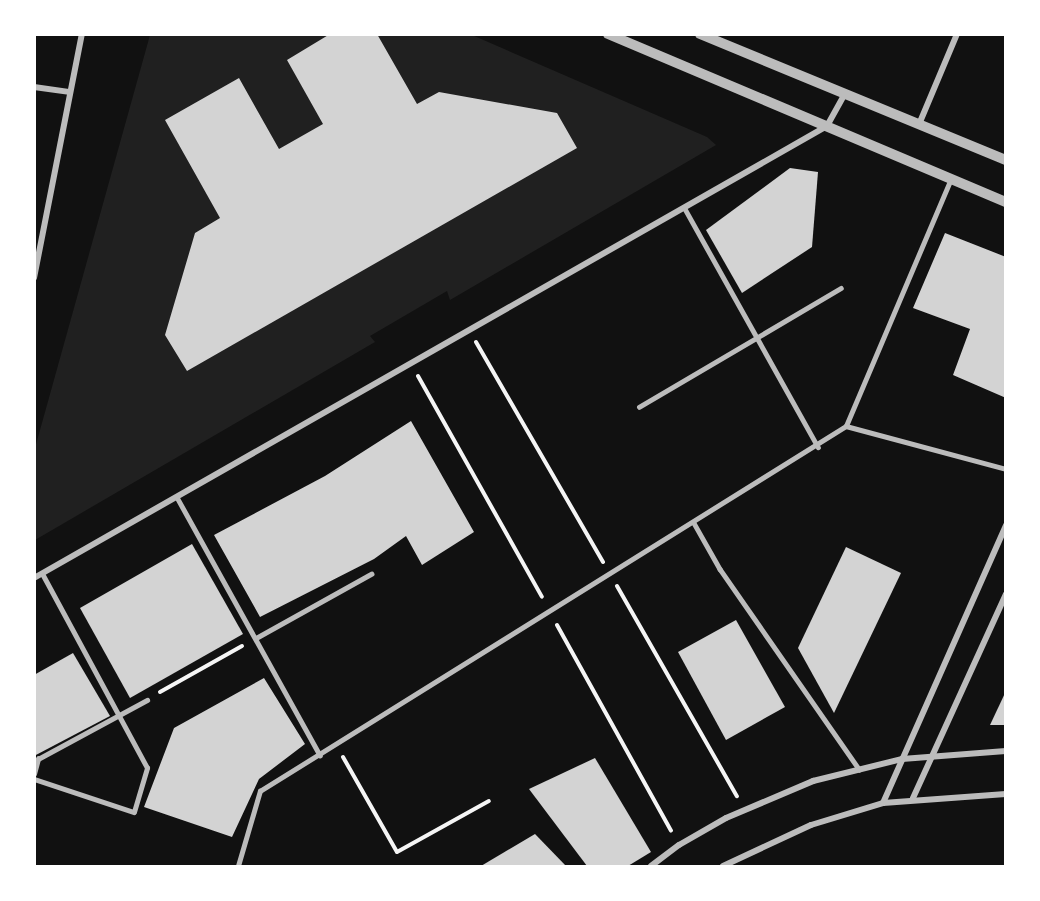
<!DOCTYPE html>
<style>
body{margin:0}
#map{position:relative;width:1040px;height:901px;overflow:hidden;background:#111;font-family:"Fira Sans",sans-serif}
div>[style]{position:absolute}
.green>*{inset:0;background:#202020}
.building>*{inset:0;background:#d3d3d3}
.path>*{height:4px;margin:-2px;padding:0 2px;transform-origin:2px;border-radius:2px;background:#f5f5f5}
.service>*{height:4.5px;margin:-2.25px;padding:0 2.25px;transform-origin:2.25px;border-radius:2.25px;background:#bcbcbc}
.minor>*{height:6px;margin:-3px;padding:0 3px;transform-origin:3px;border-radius:3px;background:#bcbcbc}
.tertiary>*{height:10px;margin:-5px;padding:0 5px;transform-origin:5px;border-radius:5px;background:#bcbcbc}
span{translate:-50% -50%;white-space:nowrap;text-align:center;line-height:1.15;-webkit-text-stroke:6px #fff;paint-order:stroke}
.frame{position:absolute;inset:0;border:36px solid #fff;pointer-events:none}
</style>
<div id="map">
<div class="green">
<div style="clip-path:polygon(150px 35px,472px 35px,707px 137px,716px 145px,450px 300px,447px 291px,370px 336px,375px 342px,35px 540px,35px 448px)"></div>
</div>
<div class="building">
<div style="clip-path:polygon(330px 34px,377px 34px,417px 104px,439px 92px,557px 113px,577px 148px,187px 371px,165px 335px,195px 233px,220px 218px,165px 120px,239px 78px,279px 149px,323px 124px,287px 60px)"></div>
<div style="clip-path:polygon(790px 168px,818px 172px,812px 247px,742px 293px,706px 230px)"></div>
<div style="clip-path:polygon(945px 233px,1006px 257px,1006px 398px,953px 375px,970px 329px,913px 308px)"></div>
<div style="clip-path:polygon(411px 421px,474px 532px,422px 565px,406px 536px,374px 559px,260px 617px,214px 535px,325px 476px)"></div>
<div style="clip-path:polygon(192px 544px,243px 634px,130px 698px,80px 608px)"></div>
<div style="clip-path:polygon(846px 547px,901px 573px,834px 713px,798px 648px)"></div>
<div style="clip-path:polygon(736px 620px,785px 707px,726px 740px,678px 652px)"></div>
<div style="clip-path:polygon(73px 653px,110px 716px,34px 756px,34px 675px)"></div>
<div style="clip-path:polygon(264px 678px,305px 744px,259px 779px,232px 837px,144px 807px,174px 728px)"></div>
<div style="clip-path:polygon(1006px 691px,1006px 725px,990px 725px)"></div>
<div style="clip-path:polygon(595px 758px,651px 852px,628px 866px,587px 866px,529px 789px)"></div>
<div style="clip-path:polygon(535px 834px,566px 866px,481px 866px)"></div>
</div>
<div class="path">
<div style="left:476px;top:342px;width:254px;rotate:60deg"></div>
<div style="left:418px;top:376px;width:253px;rotate:60.7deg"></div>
<div style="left:617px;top:586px;width:242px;rotate:60.3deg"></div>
<div style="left:557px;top:625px;width:235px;rotate:61deg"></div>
<div style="left:160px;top:692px;width:94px;rotate:-29.3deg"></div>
<div style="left:343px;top:757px;width:109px;rotate:60.4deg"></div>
<div style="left:397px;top:852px;width:105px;rotate:-29deg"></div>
</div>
<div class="service">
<div style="left:684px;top:207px;width:275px;rotate:60.8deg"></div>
<div style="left:639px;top:407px;width:234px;rotate:-30.5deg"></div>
<div style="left:846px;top:426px;width:166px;rotate:15deg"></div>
<div style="left:178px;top:499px;width:293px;rotate:61deg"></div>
<div style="left:694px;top:523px;width:53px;rotate:60.5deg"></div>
<div style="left:720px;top:569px;width:244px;rotate:55.2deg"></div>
<div style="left:256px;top:638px;width:132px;rotate:-29.1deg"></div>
<div style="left:34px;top:774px;width:16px;rotate:-75deg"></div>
<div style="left:38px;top:759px;width:124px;rotate:-28.4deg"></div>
<div style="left:34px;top:779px;width:105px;rotate:18.3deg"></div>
<div style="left:134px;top:812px;width:46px;rotate:-73.5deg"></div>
<div style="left:147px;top:768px;width:221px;rotate:-118.4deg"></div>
<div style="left:238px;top:866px;width:78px;rotate:-73.7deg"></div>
<div style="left:260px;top:791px;width:690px;rotate:-31.92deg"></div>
<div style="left:846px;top:426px;width:268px;rotate:-67deg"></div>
</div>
<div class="minor">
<div style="left:34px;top:87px;width:35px;rotate:8deg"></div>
<div style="left:920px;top:122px;width:95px;rotate:-67.2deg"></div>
<div style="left:34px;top:278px;width:249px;rotate:-78.9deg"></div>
<div style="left:34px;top:578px;width:913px;rotate:-29.68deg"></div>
<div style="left:827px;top:126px;width:38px;rotate:-61deg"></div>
<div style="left:913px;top:798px;width:224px;rotate:-65.5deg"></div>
<div style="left:883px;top:803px;width:304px;rotate:-66.1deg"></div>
<div style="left:651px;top:866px;width:35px;rotate:-37deg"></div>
<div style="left:679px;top:845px;width:54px;rotate:-29.9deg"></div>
<div style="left:726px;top:818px;width:95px;rotate:-23deg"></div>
<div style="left:813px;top:781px;width:92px;rotate:-13.9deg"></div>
<div style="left:902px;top:759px;width:104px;rotate:-4.4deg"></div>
<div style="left:723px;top:866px;width:97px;rotate:-25deg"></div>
<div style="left:811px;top:825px;width:75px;rotate:-17deg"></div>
<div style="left:883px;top:803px;width:123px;rotate:-4.2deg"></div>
</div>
<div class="tertiary">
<div style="left:608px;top:34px;width:432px;rotate:22.9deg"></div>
<div style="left:700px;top:34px;width:331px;rotate:22.4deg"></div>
</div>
<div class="frame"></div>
</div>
